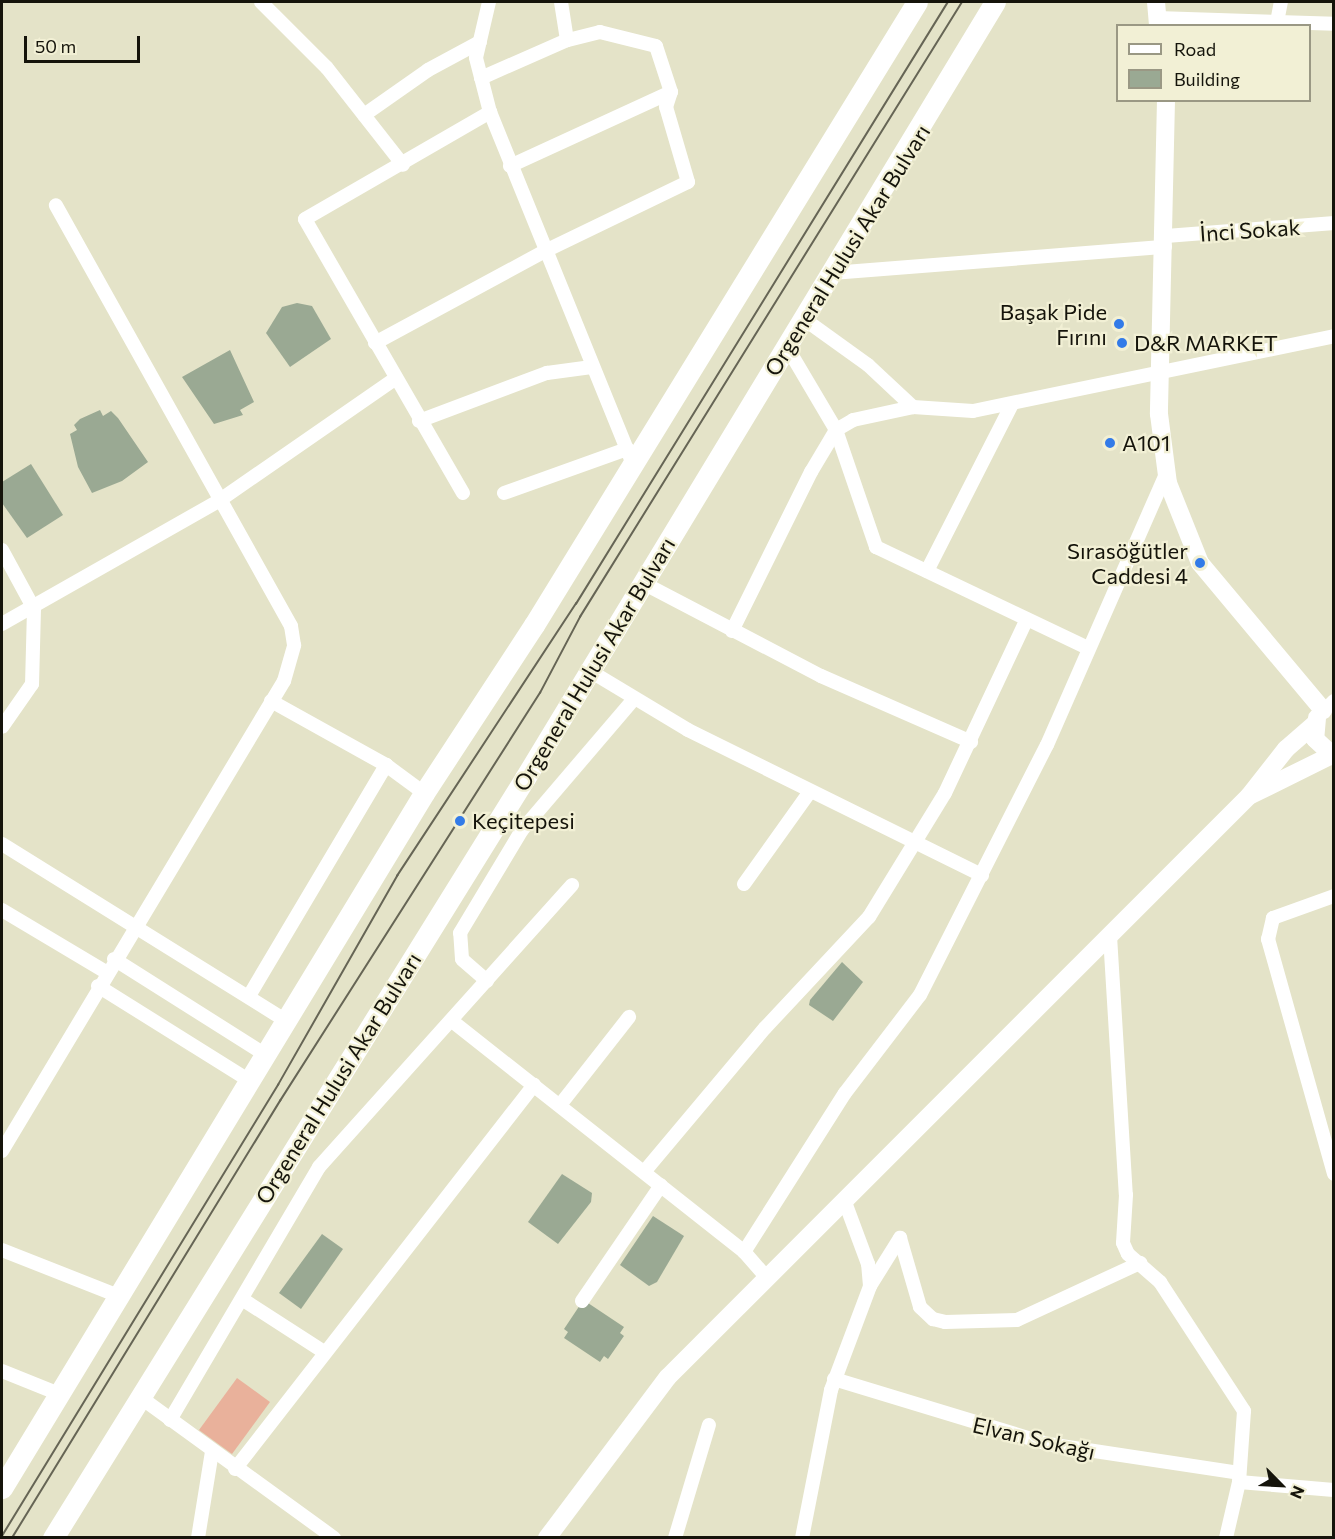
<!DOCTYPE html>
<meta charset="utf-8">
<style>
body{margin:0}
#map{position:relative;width:1335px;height:1539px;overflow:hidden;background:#e4e3c8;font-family:Commissioner,sans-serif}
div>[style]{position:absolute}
.green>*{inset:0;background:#e9b19b}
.building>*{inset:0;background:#9aa993}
.street>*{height:14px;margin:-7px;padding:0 7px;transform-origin:7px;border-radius:7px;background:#fff}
.secondary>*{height:18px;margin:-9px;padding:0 9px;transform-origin:9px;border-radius:9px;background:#fff}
.primary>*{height:21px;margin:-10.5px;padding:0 10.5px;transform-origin:10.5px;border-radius:10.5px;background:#fff}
.tram>*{height:1.5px;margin:-0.75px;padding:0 0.75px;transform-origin:0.75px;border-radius:0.75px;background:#666555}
.dots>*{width:16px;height:16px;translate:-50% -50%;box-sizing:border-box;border:3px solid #f2f0d5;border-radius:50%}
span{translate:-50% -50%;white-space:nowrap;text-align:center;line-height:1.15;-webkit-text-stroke:4.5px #f2f0d5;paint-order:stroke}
.street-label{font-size:22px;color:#15140b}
.poi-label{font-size:22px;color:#15140b}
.right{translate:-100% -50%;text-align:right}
.left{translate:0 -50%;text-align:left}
.frame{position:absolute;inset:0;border:3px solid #15140b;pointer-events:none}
.legend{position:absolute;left:1116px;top:24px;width:195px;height:78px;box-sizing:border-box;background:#f2f0d5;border:2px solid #9a9884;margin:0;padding:8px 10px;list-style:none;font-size:18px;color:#15140b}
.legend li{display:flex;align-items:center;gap:12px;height:30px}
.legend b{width:30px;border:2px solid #9a9884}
.north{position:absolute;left:1251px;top:1455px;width:60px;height:60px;-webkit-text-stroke:4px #f2f0d5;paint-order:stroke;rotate:114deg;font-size:16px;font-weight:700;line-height:24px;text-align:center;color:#15140b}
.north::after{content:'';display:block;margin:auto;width:21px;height:27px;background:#15140b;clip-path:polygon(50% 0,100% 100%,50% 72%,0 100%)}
.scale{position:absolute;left:24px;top:36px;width:116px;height:27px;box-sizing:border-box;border:3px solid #15140b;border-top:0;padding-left:8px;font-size:18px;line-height:21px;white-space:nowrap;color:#15140b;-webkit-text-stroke:4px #f2f0d5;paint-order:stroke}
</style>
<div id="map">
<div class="green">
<div style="clip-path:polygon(237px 1378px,270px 1402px,232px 1454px,199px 1430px)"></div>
</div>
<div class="building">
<div style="clip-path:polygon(297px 303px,312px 306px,331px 339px,290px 367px,266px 333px,282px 307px)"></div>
<div style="clip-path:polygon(230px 350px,254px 402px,240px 410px,243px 415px,214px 424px,182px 377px)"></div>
<div style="clip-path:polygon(100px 410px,103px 416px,111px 411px,118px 418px,148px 462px,122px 481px,92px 493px,78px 467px,70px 434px,77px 430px,74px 425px,80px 419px)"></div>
<div style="clip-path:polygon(31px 464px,63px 515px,27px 538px,2px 503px,2px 482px)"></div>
<div style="clip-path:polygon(842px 962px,863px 982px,833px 1021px,809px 1005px,810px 1000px)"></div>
<div style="clip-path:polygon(562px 1174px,592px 1193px,591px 1202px,558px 1244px,528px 1222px)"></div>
<div style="clip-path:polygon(653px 1216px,684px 1236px,657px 1282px,649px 1286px,620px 1265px)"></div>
<div style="clip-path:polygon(322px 1234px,343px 1249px,301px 1309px,279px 1293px)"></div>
<div style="clip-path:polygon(588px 1303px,624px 1327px,620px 1333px,624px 1336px,608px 1359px,604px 1356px,600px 1362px,564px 1338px,568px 1332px,564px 1329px,580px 1305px,584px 1308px)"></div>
</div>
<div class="street">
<div style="left:261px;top:2px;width:93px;rotate:45deg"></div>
<div style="left:327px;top:68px;width:123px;rotate:51.9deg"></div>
<div style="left:489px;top:2px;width:57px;rotate:103.1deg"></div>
<div style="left:476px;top:58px;width:56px;rotate:75.5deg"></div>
<div style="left:490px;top:112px;width:377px;rotate:67.9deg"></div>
<div style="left:1157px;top:18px;width:177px;rotate:1.9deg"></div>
<div style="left:1277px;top:22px;width:20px;rotate:-79deg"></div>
<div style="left:481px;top:78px;width:94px;rotate:-23.8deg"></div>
<div style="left:567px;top:40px;width:38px;rotate:-99deg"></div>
<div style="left:364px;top:115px;width:78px;rotate:-35.1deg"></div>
<div style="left:428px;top:70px;width:59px;rotate:-28.3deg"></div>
<div style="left:510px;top:166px;width:177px;rotate:-24.7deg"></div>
<div style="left:1166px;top:236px;width:169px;rotate:-4.4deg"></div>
<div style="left:832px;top:273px;width:334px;rotate:-4.5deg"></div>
<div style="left:804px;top:319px;width:79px;rotate:35.7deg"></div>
<div style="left:868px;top:365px;width:62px;rotate:43deg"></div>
<div style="left:375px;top:343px;width:191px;rotate:-28.4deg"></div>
<div style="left:543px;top:252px;width:161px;rotate:-25.8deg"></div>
<div style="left:688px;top:182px;width:78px;rotate:-106.3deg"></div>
<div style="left:666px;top:107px;width:16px;rotate:-72deg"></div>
<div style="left:671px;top:92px;width:48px;rotate:-108.1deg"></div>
<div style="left:656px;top:46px;width:58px;rotate:-166deg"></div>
<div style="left:600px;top:32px;width:34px;rotate:166deg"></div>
<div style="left:787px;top:347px;width:96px;rotate:59.4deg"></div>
<div style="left:836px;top:430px;width:124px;rotate:71.1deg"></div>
<div style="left:876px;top:547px;width:235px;rotate:25.5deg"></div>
<div style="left:419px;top:421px;width:137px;rotate:-20.6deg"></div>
<div style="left:547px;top:373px;width:45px;rotate:-7.6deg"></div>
<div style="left:463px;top:493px;width:316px;rotate:-120deg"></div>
<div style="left:305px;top:219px;width:214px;rotate:-30deg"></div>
<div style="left:504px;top:493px;width:131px;rotate:-19.7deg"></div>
<div style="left:2px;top:550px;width:67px;rotate:61.5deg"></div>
<div style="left:34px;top:609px;width:75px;rotate:91.5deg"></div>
<div style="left:32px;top:684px;width:52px;rotate:124.9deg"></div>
<div style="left:927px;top:571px;width:187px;rotate:-63deg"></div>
<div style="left:643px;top:583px;width:201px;rotate:27.6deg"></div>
<div style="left:821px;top:676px;width:164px;rotate:23.7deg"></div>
<div style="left:2px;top:624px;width:251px;rotate:-29.6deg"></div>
<div style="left:220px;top:500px;width:213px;rotate:-34.7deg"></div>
<div style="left:732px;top:631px;width:178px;rotate:-63.6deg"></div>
<div style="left:811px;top:472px;width:49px;rotate:-59.2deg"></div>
<div style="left:836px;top:430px;width:20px;rotate:-30deg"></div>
<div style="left:853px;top:420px;width:61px;rotate:-12.2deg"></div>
<div style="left:913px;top:407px;width:60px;rotate:3.8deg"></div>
<div style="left:973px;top:411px;width:369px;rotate:-11.7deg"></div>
<div style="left:590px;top:671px;width:114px;rotate:31deg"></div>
<div style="left:688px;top:730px;width:328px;rotate:26.3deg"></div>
<div style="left:271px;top:701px;width:132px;rotate:29.1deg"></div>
<div style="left:386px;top:765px;width:47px;rotate:36.4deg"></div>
<div style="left:1329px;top:706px;width:7px;rotate:-45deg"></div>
<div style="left:2px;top:844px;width:335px;rotate:31.9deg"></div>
<div style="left:744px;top:884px;width:112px;rotate:-54.5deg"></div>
<div style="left:1334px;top:896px;width:65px;rotate:160.2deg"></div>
<div style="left:1273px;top:918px;width:22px;rotate:103deg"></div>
<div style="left:1268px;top:939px;width:244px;rotate:74.3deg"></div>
<div style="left:2px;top:910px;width:121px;rotate:30.8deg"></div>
<div style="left:1110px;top:936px;width:259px;rotate:86.5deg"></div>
<div style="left:1126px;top:1195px;width:48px;rotate:93.6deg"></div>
<div style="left:1123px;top:1243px;width:12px;rotate:66deg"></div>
<div style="left:1128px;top:1254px;width:43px;rotate:41.2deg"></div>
<div style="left:1160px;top:1282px;width:154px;rotate:56.9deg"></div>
<div style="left:1244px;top:1411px;width:71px;rotate:94deg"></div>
<div style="left:1239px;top:1482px;width:57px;rotate:103.1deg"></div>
<div style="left:114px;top:959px;width:180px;rotate:32.3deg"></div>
<div style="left:487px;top:981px;width:33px;rotate:-139deg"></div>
<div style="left:462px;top:959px;width:26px;rotate:-94deg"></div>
<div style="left:460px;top:933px;width:120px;rotate:-59deg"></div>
<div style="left:522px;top:830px;width:172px;rotate:-49.5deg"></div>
<div style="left:98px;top:986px;width:179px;rotate:32deg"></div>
<div style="left:249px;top:996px;width:269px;rotate:-59.3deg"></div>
<div style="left:452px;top:1021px;width:372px;rotate:38.3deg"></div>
<div style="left:560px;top:1105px;width:112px;rotate:-51.9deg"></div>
<div style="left:2px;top:1151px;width:548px;rotate:-59.04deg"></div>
<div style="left:284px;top:681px;width:37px;rotate:-74deg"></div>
<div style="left:294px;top:645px;width:19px;rotate:-99deg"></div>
<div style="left:291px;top:626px;width:482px;rotate:-119.2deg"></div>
<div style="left:644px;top:1172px;width:188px;rotate:-50deg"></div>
<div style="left:765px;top:1028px;width:152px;rotate:-46.9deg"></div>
<div style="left:869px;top:917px;width:145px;rotate:-58.5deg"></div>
<div style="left:945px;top:793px;width:192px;rotate:-64.8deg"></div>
<div style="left:900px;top:1238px;width:72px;rotate:73.8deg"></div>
<div style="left:920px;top:1307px;width:18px;rotate:43deg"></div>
<div style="left:933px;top:1319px;width:12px;rotate:14deg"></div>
<div style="left:945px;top:1322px;width:72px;rotate:-1.6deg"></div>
<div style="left:1017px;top:1320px;width:136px;rotate:-24.9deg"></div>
<div style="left:2px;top:1250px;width:126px;rotate:21.5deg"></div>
<div style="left:767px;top:1278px;width:35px;rotate:-131deg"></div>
<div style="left:744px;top:1252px;width:188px;rotate:-57.6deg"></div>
<div style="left:845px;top:1093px;width:123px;rotate:-52.6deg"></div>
<div style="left:920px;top:995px;width:280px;rotate:-63.1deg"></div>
<div style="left:1047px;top:745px;width:296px;rotate:-66.3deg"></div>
<div style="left:870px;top:1286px;width:57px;rotate:-58deg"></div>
<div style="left:242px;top:1299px;width:98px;rotate:32.9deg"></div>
<div style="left:582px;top:1301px;width:140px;rotate:-55.7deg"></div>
<div style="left:2px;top:1371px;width:61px;rotate:22deg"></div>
<div style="left:834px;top:1379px;width:224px;rotate:16.9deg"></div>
<div style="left:1048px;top:1444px;width:193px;rotate:8.6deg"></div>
<div style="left:140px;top:1397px;width:240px;rotate:36deg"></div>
<div style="left:170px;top:1420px;width:294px;rotate:-59.5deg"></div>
<div style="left:319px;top:1167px;width:379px;rotate:-48.1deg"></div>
<div style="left:235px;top:1469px;width:487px;rotate:-52.1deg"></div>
<div style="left:1239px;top:1482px;width:95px;rotate:4.8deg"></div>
<div style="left:198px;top:1538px;width:87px;rotate:-80.8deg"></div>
<div style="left:675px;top:1538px;width:118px;rotate:-73.3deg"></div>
<div style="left:802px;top:1538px;width:151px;rotate:-78.9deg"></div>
<div style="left:831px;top:1390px;width:111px;rotate:-69.4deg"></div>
<div style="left:870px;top:1286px;width:22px;rotate:-95deg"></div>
<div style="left:868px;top:1264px;width:66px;rotate:-110.4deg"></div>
</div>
<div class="secondary">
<div style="left:1156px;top:2px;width:24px;rotate:85deg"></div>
<div style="left:1166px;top:100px;width:314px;rotate:91.3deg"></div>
<div style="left:1159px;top:414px;width:70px;rotate:82.6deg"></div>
<div style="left:1168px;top:483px;width:86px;rotate:68.2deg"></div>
<div style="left:1200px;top:563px;width:192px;rotate:50.1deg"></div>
<div style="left:1317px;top:718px;width:21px;rotate:95deg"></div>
<div style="left:1315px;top:739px;width:26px;rotate:43deg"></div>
<div style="left:1251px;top:795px;width:88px;rotate:-26.3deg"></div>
<div style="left:547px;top:1538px;width:201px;rotate:-53.1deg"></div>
<div style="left:668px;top:1377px;width:822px;rotate:-45deg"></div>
<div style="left:1249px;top:796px;width:60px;rotate:-51.8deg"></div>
<div style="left:1286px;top:749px;width:38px;rotate:-41deg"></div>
</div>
<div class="primary">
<div style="left:2px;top:1488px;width:813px;rotate:-58.73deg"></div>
<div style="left:424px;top:793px;width:201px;rotate:-56.8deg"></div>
<div style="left:534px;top:625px;width:731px;rotate:-58.42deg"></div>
<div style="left:53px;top:1538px;width:895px;rotate:-58.16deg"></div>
<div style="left:525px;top:778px;width:907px;rotate:-58.8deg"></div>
</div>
<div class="tram">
<div style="left:2px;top:1536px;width:529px;rotate:-58.53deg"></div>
<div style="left:278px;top:1085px;width:241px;rotate:-60.3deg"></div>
<div style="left:397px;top:876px;width:326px;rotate:-56.7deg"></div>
<div style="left:576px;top:604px;width:708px;rotate:-58.29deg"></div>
<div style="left:12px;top:1538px;width:513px;rotate:-58.48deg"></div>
<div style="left:280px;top:1101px;width:484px;rotate:-57.5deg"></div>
<div style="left:540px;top:693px;width:86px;rotate:-62.2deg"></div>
<div style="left:580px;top:617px;width:724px;rotate:-58.15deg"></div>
</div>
<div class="dots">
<div style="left:1119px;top:324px;background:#337be8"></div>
<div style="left:1122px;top:343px;background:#337be8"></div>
<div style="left:1110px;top:443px;background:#337be8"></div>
<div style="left:1200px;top:563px;background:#337be8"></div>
<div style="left:460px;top:821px;background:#337be8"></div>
</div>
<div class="street-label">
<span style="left:1250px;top:230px;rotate:-4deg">İnci Sokak</span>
<span style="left:847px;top:250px;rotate:-58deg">Orgeneral Hulusi Akar Bulvarı</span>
<span style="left:594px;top:664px;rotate:-59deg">Orgeneral Hulusi Akar Bulvarı</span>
<span style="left:338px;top:1078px;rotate:-58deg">Orgeneral Hulusi Akar Bulvarı</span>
<span style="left:1034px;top:1438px;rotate:13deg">Elvan Sokağı</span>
</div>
<div class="poi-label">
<span class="right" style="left:1107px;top:324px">Başak Pide<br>Fırını</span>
<span class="left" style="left:1134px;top:343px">D&amp;R MARKET</span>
<span class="left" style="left:1122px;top:443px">A101</span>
<span class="right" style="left:1188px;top:563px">Sırasöğütler<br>Caddesi 4</span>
<span class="left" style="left:472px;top:821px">Keçitepesi</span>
</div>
<div class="frame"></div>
<ul class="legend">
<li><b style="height:8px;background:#fff"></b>Road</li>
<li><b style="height:16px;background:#9aa993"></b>Building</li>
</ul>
<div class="north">N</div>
<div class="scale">50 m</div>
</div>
